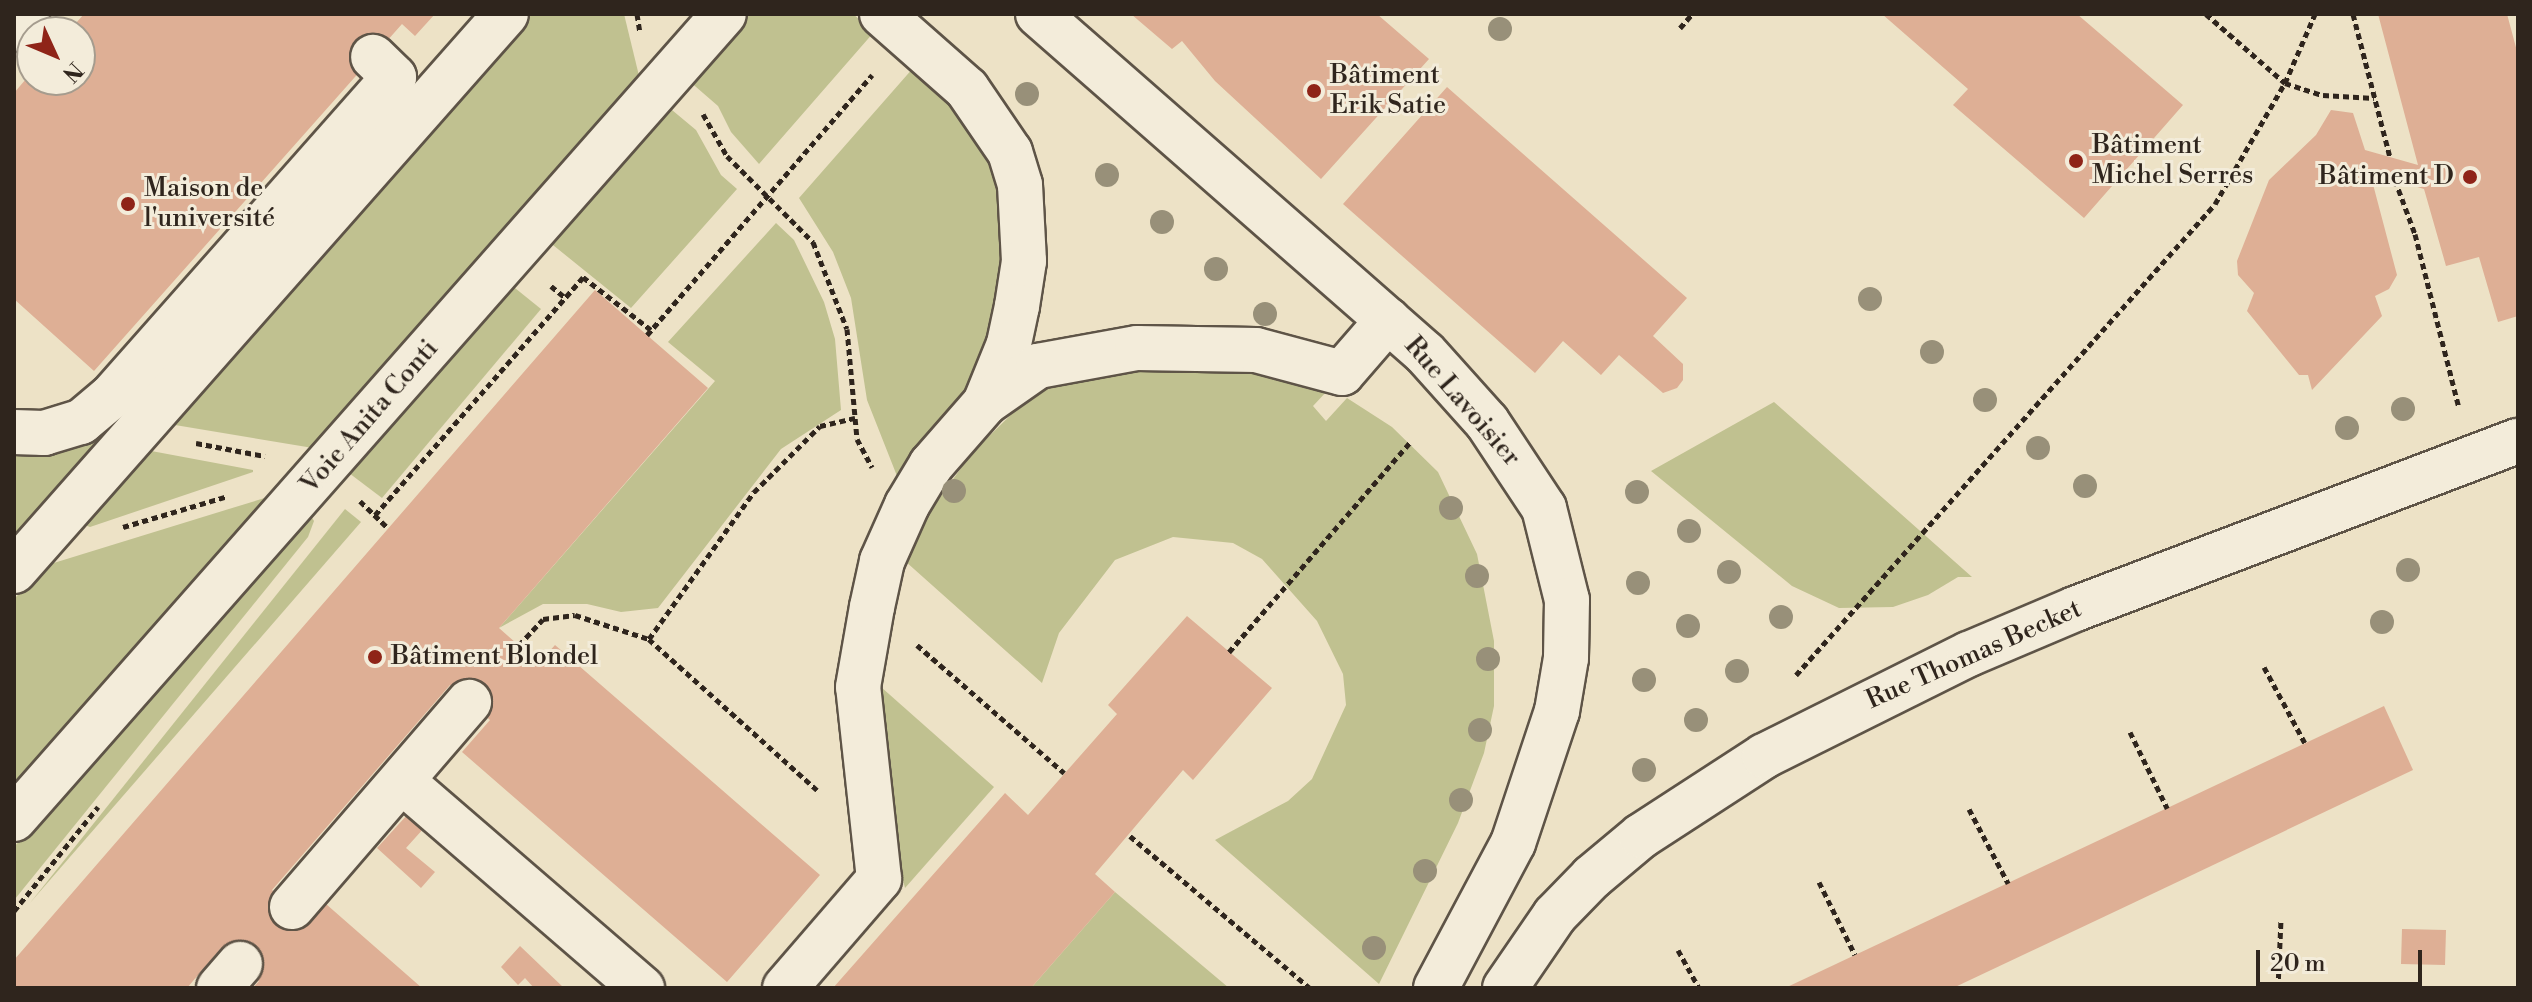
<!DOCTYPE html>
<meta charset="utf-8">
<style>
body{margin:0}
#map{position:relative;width:2532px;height:1002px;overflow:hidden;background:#ede2c6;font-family:"Libre Bodoni",serif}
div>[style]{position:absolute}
.green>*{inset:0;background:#c0c190}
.building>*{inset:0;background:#deaf95}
.path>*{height:5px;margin-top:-2.5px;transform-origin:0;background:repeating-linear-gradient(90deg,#2f251d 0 6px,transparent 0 10px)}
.roads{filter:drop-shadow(2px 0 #5e5447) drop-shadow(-2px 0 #5e5447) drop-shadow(0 2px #5e5447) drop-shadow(0 -2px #5e5447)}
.minor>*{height:44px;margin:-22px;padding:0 22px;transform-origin:22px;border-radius:22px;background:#f3ecda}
.trees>*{width:24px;height:24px;margin:-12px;border-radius:50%;background:#989079}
.dots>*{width:22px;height:22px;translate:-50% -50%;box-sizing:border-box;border:4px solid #f3ecda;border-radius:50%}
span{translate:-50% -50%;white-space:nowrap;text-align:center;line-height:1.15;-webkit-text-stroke:6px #f3ecda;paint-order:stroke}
.poi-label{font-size:26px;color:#2f251d}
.left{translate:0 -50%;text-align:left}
.right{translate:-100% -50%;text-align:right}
.street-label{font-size:26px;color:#2f251d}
.frame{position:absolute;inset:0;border:16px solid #2f251d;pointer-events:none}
.north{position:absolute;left:16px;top:16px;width:80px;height:80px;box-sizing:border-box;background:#f3ecda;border:2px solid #a59c8e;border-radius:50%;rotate:134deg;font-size:22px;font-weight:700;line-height:32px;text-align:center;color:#2f251d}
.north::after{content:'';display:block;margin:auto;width:28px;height:36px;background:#8f2418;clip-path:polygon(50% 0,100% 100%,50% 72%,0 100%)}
.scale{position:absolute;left:2256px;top:950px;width:166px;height:36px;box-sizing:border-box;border:4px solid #2f251d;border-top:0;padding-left:10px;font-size:24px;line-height:28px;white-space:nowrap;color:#2f251d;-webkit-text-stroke:6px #f3ecda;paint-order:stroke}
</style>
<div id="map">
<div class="green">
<div style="clip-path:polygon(532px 14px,624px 14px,641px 84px,319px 449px,169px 424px)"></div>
<div style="clip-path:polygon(747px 14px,853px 14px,874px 32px,759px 164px,731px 132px,718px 106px,688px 80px)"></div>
<div style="clip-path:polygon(914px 67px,973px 128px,997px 175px,1001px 266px,985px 353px,967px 388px,897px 476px,867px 400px,851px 298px,833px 252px,799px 198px)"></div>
<div style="clip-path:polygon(666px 105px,696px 130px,721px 175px,737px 189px,631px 308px,548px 241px)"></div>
<div style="clip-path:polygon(776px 223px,794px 240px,824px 302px,835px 339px,841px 410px,781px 449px,658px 608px,621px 612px,587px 604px,543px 604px,499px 628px,715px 381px,668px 342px)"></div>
<div style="clip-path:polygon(510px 284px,541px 309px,382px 498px,345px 470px)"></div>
<div style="clip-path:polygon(1205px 359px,1328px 390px,1313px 406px,1326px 421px,1347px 398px,1392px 427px,1438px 472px,1477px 554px,1494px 641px,1494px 706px,1484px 753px,1458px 823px,1379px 984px,1215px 840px,1288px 801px,1312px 779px,1346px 705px,1343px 674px,1317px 621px,1262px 559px,1233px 543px,1173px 537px,1115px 560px,1059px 633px,1042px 683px,905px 561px,919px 527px,971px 454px,1029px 397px,1065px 379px)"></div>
<div style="clip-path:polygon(1774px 402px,1901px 514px,1972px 577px,1958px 577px,1928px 595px,1893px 607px,1839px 608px,1792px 586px,1651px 471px)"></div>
<div style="clip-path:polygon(113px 422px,120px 427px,14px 546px,14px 454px,43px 452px)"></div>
<div style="clip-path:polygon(146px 450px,253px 470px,253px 472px,90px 527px,82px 524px)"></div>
<div style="clip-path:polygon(271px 496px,14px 796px,16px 597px,44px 566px)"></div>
<div style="clip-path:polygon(345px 509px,361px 522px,30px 903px)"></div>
<div style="clip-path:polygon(309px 513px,314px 521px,308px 537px,15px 899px,14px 847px)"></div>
<div style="clip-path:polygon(881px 687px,994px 787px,905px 888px,882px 796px,875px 712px)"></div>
<div style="clip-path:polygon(1115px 892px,1229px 988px,1031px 988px)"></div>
</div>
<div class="building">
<div style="clip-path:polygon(84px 14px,435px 14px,415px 36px,402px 24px,94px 371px,14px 299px,14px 93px,32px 72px,32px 80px,80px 80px,80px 32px,68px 32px)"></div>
<div style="clip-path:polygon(1131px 14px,1377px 14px,1429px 59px,1321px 179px,1215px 81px,1182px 41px,1172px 49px)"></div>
<div style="clip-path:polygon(1882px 14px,2077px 14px,2183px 105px,2084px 218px,1953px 105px,1968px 89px)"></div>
<div style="clip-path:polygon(2378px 14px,2507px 14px,2518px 55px,2518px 316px,2498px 322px,2479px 257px,2446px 266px,2424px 189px,2370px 173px,2397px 275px,2389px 289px,2375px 296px,2382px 316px,2312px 390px,2308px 375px,2299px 375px,2247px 311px,2254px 293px,2238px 275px,2237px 261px,2269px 180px,2316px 135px,2331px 110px,2353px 113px,2365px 150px,2418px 165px)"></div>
<div style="clip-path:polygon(1447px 87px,1687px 298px,1653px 336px,1683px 364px,1683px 380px,1677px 388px,1663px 393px,1619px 355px,1601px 375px,1563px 341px,1535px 373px,1343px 204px)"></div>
<div style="clip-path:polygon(595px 290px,708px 388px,499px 628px,539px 663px,555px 645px,820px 875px,727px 982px,462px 752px,490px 720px,450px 685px,272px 890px,310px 923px,326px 904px,422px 988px,253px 988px,259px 981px,221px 948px,187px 988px,14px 988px,14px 960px)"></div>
<div style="clip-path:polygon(1187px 616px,1272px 688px,1193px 780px,1183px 770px,1095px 874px,1115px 892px,1031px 988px,833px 988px,1005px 793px,1028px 815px,1117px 714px,1108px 705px)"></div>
<div style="clip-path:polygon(2384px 706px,2413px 770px,2131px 904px,1953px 988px,1785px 988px)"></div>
<div style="clip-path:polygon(408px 814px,424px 828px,406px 848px,435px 872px,421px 888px,377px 848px)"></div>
<div style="clip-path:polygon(2402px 929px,2446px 930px,2445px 965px,2401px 964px)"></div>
<div style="clip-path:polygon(520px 946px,564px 988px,534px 988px,525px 978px,518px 985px,501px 967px)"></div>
</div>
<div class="path">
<div style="left:637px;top:14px;width:19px;rotate:81deg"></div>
<div style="left:2206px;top:14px;width:105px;rotate:41.1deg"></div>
<div style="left:2285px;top:83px;width:40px;rotate:18deg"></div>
<div style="left:2323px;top:95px;width:51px;rotate:3.4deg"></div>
<div style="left:2353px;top:14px;width:148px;rotate:75.5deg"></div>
<div style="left:1680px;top:28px;width:18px;rotate:-49deg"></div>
<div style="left:703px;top:114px;width:48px;rotate:60.3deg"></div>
<div style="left:727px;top:156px;width:122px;rotate:45deg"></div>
<div style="left:813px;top:242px;width:93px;rotate:68.7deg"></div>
<div style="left:847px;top:329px;width:110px;rotate:84.8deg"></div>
<div style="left:857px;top:439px;width:32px;rotate:62deg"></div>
<div style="left:2395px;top:180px;width:58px;rotate:69.7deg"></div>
<div style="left:2415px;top:234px;width:179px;rotate:75.8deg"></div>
<div style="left:551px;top:286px;width:19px;rotate:39deg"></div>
<div style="left:647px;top:335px;width:344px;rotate:-49.1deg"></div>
<div style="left:196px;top:443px;width:70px;rotate:10.7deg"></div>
<div style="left:360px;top:501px;width:39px;rotate:44deg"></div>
<div style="left:375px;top:515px;width:316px;rotate:-48.8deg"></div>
<div style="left:583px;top:277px;width:86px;rotate:37.9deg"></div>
<div style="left:123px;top:527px;width:109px;rotate:-16.4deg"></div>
<div style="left:519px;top:645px;width:35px;rotate:-47deg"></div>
<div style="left:543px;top:619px;width:32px;rotate:-7deg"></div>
<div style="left:575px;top:615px;width:78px;rotate:18deg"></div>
<div style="left:917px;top:645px;width:195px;rotate:41deg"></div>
<div style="left:1229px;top:652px;width:277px;rotate:-49.2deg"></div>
<div style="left:2264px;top:667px;width:86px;rotate:61.7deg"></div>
<div style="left:1796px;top:675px;width:630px;rotate:-48.34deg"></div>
<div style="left:2215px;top:204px;width:140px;rotate:-60deg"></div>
<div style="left:2285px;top:83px;width:75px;rotate:-66.5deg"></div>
<div style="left:2130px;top:732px;width:85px;rotate:64deg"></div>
<div style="left:817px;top:790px;width:226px;rotate:-138.1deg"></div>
<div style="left:649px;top:639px;width:181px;rotate:-54.5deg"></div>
<div style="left:754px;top:492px;width:93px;rotate:-45deg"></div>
<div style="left:820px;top:426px;width:36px;rotate:-13deg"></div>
<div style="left:1969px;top:809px;width:84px;rotate:62.2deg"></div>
<div style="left:1130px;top:836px;width:236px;rotate:40.2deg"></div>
<div style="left:1819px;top:882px;width:81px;rotate:63.7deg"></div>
<div style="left:14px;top:911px;width:134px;rotate:-51.1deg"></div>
<div style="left:1678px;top:950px;width:43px;rotate:61.1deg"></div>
<div style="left:2278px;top:988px;width:68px;rotate:-87.5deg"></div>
</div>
<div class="roads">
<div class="minor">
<div style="left:882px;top:14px;width:113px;rotate:41.4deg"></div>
<div style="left:967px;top:89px;width:76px;rotate:55.7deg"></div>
<div style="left:1010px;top:152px;width:34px;rotate:73deg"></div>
<div style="left:1020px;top:185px;width:76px;rotate:87deg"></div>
<div style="left:1024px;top:261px;width:46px;rotate:98.8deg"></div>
<div style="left:1017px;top:306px;width:39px;rotate:102deg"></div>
<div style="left:1009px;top:344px;width:64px;rotate:112.1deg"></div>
<div style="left:1038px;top:14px;width:514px;rotate:41.22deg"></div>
<div style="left:1425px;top:353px;width:93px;rotate:48.1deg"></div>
<div style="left:1487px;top:422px;width:103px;rotate:56.5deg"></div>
<div style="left:1544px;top:508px;width:95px;rotate:76deg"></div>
<div style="left:1567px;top:600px;width:58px;rotate:91deg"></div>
<div style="left:1566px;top:658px;width:54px;rotate:99.6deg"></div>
<div style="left:1557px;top:711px;width:139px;rotate:108.4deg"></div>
<div style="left:1513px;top:843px;width:164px;rotate:118deg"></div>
<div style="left:14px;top:29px;width:20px;rotate:-49deg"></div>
<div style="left:14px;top:432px;width:30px;rotate:2deg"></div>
<div style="left:44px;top:433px;width:39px;rotate:-17deg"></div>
<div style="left:81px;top:422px;width:39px;rotate:-40deg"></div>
<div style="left:111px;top:397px;width:427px;rotate:-48.5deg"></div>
<div style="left:394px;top:77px;width:29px;rotate:-136deg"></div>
<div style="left:14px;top:571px;width:743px;rotate:-48.55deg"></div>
<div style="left:403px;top:782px;width:316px;rotate:40.8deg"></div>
<div style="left:14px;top:819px;width:1073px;rotate:-48.59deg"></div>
<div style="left:292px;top:907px;width:271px;rotate:-49.2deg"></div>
<div style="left:219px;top:988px;width:32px;rotate:-49deg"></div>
<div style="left:785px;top:988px;width:144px;rotate:-49.2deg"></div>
<div style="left:879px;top:879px;width:193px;rotate:-96.2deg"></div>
<div style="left:858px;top:687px;width:81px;rotate:-80.1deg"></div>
<div style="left:872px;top:607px;width:47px;rotate:-77.7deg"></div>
<div style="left:882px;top:561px;width:61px;rotate:-65.9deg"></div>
<div style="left:907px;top:505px;width:47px;rotate:-59deg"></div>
<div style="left:931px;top:465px;width:82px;rotate:-48.9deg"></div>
<div style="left:985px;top:403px;width:65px;rotate:-34.9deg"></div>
<div style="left:1038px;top:366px;width:101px;rotate:-10.3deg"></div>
<div style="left:1137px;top:348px;width:119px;rotate:1deg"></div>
<div style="left:1256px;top:350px;width:89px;rotate:15deg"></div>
<div style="left:1342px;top:373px;width:70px;rotate:-49deg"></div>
<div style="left:1505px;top:988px;width:88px;rotate:-55.6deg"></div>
<div style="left:1555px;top:915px;width:53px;rotate:-45.8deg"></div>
<div style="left:1592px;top:877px;width:64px;rotate:-39.9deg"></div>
<div style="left:1641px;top:836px;width:147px;rotate:-33deg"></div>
<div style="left:1764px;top:756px;width:229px;rotate:-26.5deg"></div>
<div style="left:1969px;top:654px;width:115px;rotate:-23deg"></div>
<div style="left:2075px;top:609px;width:474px;rotate:-20.8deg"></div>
</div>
</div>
<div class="trees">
<div style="left:1500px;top:29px"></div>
<div style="left:1027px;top:94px"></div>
<div style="left:1107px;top:175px"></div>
<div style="left:1162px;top:222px"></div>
<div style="left:1216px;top:269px"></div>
<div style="left:1870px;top:299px"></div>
<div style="left:1265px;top:314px"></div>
<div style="left:1932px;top:352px"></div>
<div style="left:1985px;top:400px"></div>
<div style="left:2403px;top:409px"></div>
<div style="left:2347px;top:428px"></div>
<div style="left:2038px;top:448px"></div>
<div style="left:2085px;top:486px"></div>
<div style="left:954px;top:491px"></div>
<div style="left:1637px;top:492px"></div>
<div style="left:1451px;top:508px"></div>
<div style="left:1689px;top:531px"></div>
<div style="left:2408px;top:570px"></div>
<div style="left:1729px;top:572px"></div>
<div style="left:1477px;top:576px"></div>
<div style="left:1638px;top:583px"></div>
<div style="left:1781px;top:617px"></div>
<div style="left:2382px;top:622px"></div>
<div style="left:1688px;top:626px"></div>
<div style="left:1488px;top:659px"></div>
<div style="left:1737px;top:671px"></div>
<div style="left:1644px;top:680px"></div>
<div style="left:1696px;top:720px"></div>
<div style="left:1480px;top:730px"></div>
<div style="left:1644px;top:770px"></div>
<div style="left:1461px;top:800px"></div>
<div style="left:1425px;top:871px"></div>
<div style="left:1374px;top:948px"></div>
</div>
<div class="dots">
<div style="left:1314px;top:91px;background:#8f2418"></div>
<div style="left:2076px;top:161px;background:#8f2418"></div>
<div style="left:2470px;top:177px;background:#8f2418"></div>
<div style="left:128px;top:204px;background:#8f2418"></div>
<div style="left:375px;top:657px;background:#8f2418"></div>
</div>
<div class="poi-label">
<span class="left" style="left:1330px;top:91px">Bâtiment<br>Erik Satie</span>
<span class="left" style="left:2092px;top:161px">Bâtiment<br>Michel Serres</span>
<span class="right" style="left:2454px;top:177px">Bâtiment D</span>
<span class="left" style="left:144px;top:204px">Maison de<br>l'université</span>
<span class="left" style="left:391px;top:657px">Bâtiment Blondel</span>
</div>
<div class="street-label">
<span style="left:1462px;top:402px;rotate:49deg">Rue Lavoisier</span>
<span style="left:370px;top:417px;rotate:-49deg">Voie Anita Conti</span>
<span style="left:1974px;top:655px;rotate:-24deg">Rue Thomas Becket</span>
</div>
<div class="frame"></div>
<div class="north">N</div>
<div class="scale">20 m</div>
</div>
